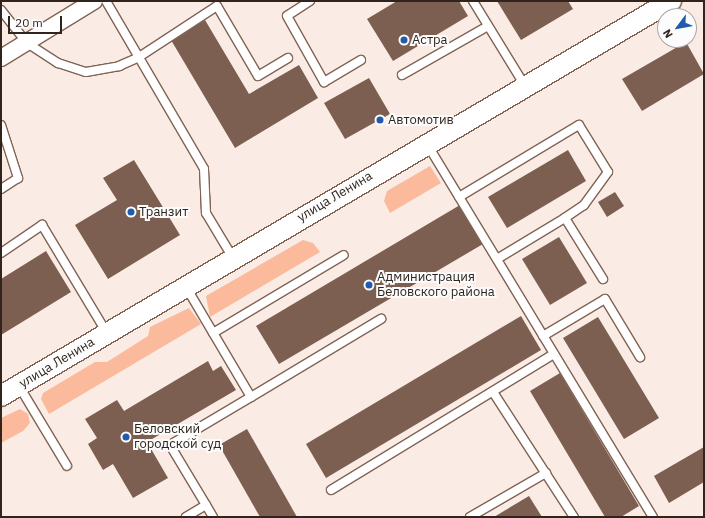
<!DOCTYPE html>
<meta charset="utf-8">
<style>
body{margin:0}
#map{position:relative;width:705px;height:518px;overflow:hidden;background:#faece5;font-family:"IBM Plex Sans",sans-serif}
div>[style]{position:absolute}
.green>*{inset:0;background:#faba9b}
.building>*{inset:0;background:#7c5f50}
.roads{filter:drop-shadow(1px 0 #816354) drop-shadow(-1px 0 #816354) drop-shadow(0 1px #816354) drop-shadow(0 -1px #816354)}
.service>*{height:8px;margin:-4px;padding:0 4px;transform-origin:4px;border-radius:4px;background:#fff}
.minor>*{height:16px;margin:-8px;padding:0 8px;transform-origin:8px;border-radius:8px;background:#fff}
.tertiary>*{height:20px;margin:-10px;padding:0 10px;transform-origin:10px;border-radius:10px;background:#fff}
.dots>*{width:11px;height:11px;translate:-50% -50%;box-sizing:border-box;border:2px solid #fcfcfc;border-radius:50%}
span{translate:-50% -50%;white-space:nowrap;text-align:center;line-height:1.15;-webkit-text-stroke:4px #fcfcfc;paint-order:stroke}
.poi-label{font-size:13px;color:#30241d}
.left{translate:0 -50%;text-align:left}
.street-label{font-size:13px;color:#30241d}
.frame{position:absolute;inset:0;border:2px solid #30241d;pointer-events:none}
.north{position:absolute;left:657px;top:8px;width:40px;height:40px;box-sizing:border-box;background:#fcfcfc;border:1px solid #aaa6a3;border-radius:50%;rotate:238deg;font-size:11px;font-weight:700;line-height:16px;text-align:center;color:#30241d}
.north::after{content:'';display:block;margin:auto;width:14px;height:18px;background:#205bad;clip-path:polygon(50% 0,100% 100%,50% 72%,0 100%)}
.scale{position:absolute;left:8px;top:16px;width:54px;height:18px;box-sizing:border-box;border:2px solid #30241d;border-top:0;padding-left:5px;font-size:12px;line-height:14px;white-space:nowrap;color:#30241d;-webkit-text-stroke:3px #fcfcfc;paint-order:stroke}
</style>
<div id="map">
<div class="green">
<div style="clip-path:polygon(430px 166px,441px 183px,390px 213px,384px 201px,387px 191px)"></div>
<div style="clip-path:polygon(303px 240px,313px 243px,320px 252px,210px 317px,206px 296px)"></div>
<div style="clip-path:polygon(189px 308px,201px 324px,49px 414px,41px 399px,43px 393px,95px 362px,107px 362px,148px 336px,150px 327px)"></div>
<div style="clip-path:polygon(20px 409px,28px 414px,30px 423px,23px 431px,1px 443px,1px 418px)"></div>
</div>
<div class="building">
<div style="clip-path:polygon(397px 1px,459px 1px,468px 16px,393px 61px,367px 19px)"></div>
<div style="clip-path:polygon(497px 1px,568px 1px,573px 9px,521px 40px)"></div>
<div style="clip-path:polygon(205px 20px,249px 94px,299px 65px,318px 98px,235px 148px,171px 40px)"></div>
<div style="clip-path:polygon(686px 42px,704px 74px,642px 111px,622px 79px)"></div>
<div style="clip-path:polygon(369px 78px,390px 114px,345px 139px,324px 103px)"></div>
<div style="clip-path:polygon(568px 150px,586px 181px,507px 228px,488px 197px)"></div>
<div style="clip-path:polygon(134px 160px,180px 235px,108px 279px,75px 225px,117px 200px,103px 178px)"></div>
<div style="clip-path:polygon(615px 192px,624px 206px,607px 217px,598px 202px)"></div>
<div style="clip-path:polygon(460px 205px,483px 244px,279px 364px,256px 326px)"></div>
<div style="clip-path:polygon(559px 237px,587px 283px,550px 305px,522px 259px)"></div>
<div style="clip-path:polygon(46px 251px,71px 292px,1px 335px,1px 279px)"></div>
<div style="clip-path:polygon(521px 316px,541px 350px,326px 478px,306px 444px)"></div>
<div style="clip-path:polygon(598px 317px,659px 418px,624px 439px,563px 338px)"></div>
<div style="clip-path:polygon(208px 361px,213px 371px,221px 366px,236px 390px,147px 442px,168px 478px,133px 498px,113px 464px,103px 470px,88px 444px,97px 438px,85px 419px,117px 400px,124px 411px)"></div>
<div style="clip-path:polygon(560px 373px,639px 506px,621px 517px,605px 517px,530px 391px)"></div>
<div style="clip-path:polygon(247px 429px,297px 517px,260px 517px,219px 445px)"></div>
<div style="clip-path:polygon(704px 447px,704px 482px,669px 503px,654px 476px)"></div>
<div style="clip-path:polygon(529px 496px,542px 517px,494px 517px)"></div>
</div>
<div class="roads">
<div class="service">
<div style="left:106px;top:1px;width:194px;rotate:59.7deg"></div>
<div style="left:204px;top:169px;width:44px;rotate:87.4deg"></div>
<div style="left:206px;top:213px;width:52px;rotate:59deg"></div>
<div style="left:310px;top:1px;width:27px;rotate:147deg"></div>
<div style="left:287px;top:16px;width:76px;rotate:60.7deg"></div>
<div style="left:324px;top:82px;width:43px;rotate:-30.7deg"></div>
<div style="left:473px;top:1px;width:100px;rotate:58.5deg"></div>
<div style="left:1px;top:10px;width:42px;rotate:51.8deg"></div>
<div style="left:27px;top:43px;width:37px;rotate:33deg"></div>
<div style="left:58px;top:63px;width:29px;rotate:18deg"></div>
<div style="left:86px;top:72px;width:34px;rotate:-10deg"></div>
<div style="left:119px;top:66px;width:22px;rotate:-24deg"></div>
<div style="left:139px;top:57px;width:93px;rotate:-33.2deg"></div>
<div style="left:217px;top:6px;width:81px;rotate:59.6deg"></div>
<div style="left:258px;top:76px;width:35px;rotate:-31deg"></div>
<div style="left:402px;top:75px;width:99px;rotate:-29.7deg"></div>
<div style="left:1px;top:125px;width:56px;rotate:72.2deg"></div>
<div style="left:18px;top:178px;width:20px;rotate:147deg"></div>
<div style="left:427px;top:144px;width:436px;rotate:58.8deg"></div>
<div style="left:459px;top:197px;width:140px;rotate:-31deg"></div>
<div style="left:579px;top:125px;width:55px;rotate:58.3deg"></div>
<div style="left:608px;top:172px;width:41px;rotate:126deg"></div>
<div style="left:584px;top:205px;width:23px;rotate:146deg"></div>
<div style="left:1px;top:253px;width:50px;rotate:-34.3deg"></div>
<div style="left:42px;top:225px;width:126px;rotate:59deg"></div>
<div style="left:497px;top:259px;width:79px;rotate:-31.1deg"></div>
<div style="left:565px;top:218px;width:72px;rotate:58.1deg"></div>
<div style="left:213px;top:333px;width:152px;rotate:-30.8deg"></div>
<div style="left:543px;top:336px;width:72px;rotate:-30.8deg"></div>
<div style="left:605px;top:299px;width:68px;rotate:58.9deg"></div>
<div style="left:19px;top:386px;width:93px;rotate:59deg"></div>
<div style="left:493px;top:392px;width:149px;rotate:57.1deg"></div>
<div style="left:251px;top:397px;width:152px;rotate:-31deg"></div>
<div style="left:331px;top:490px;width:261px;rotate:-31.4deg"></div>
<div style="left:206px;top:505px;width:14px;rotate:60deg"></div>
<div style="left:186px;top:517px;width:23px;rotate:-31deg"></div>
<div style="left:206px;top:505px;width:70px;rotate:-121deg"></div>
<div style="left:170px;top:445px;width:94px;rotate:-30.7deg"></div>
<div style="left:251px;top:397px;width:128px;rotate:-120.6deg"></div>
<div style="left:470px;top:517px;width:88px;rotate:-30.1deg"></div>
</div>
<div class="minor">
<div style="left:1px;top:58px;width:109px;rotate:-31.5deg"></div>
</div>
<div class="tertiary">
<div style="left:1px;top:396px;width:778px;rotate:-30.52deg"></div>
</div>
</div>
<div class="dots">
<div style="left:404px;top:40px;background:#205bad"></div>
<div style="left:380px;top:120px;background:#205bad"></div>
<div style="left:131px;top:212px;background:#205bad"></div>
<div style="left:369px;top:285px;background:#205bad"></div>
<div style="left:126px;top:437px;background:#205bad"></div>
</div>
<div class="poi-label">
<span class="left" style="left:412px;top:40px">Астра</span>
<span class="left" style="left:388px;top:120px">Автомотив</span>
<span class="left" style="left:139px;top:212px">Транзит</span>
<span class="left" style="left:377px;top:285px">Администрация<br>Беловского района</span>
<span class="left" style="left:134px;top:437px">Беловский<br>городской суд</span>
</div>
<div class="street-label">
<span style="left:335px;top:197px;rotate:-31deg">улица Ленина</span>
<span style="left:57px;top:363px;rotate:-31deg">улица Ленина</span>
</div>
<div class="frame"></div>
<div class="north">N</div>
<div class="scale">20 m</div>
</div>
